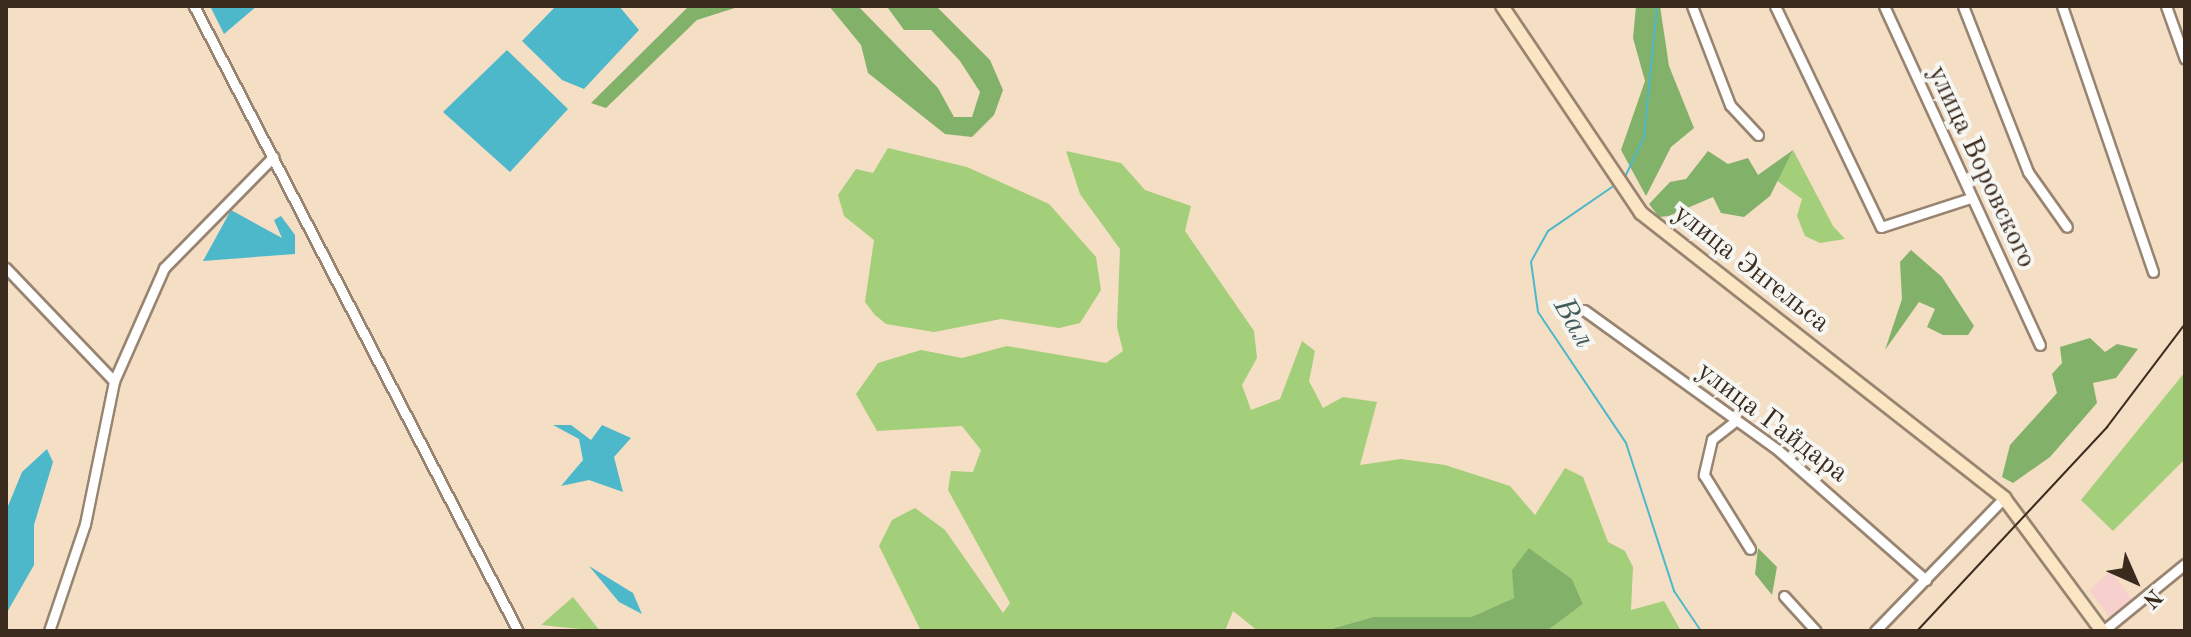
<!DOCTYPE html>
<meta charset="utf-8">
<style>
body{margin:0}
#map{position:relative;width:2191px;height:637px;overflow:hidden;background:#f4dec4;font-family:"Old Standard TT",serif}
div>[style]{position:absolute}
.built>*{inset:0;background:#f7d0cd}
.green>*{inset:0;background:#a3ce7a}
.forest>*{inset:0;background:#82b16a}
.water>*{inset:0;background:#4eb8cb}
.stream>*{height:2px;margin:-1px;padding:0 1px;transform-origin:1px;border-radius:1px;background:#4eb8cb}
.roads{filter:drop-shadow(2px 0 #988471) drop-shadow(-2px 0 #988471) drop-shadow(0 2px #988471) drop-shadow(0 -2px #988471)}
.street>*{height:9px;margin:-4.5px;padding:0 4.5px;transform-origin:4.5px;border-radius:4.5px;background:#fff}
.secondary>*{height:12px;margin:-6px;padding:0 6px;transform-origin:6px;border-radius:6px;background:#fbe6c3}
.rail>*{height:2px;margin:-1px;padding:0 1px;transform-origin:1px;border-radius:1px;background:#3b2a1e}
span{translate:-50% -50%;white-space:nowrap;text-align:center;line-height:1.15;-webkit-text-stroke:8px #f6f6f2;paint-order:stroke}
.street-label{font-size:28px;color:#3b2a1e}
.water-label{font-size:30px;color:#425c5b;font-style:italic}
.frame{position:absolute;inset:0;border:8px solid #3b2a1e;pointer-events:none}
.north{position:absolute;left:2095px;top:541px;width:80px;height:80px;-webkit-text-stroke:6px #f6f6f2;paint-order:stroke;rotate:135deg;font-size:22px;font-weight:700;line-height:32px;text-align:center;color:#3b2a1e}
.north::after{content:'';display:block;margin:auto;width:28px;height:36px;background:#3b2a1e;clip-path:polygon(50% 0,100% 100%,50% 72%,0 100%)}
</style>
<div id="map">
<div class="built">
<div style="clip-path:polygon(2111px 571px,2134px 602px,2112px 620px,2089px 590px)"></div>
</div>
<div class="green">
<div style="clip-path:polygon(888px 148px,967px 167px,1049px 204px,1096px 257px,1101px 290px,1080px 323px,1059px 328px,1001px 319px,934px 332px,886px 324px,875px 315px,865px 302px,874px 240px,844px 216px,838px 195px,856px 169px,873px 173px)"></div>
<div style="clip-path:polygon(1793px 150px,1833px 226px,1845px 239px,1820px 243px,1805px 236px,1797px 216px,1802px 199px,1776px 180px)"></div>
<div style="clip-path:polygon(1066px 151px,1121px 163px,1145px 190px,1191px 206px,1185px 231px,1254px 331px,1257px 358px,1242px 385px,1251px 410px,1280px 399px,1302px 341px,1315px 351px,1309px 381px,1323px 408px,1343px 397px,1377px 402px,1360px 465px,1401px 459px,1445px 465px,1510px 486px,1535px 515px,1565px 468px,1583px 477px,1608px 542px,1625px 551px,1633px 567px,1631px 610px,1664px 601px,1681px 631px,1547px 631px,1583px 604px,1572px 579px,1529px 548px,1514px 598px,1471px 617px,1373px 617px,1324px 631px,1258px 631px,1233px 611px,1225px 631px,921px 631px,879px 546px,892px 520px,915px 508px,945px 530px,1003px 613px,1010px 603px,948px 490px,951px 471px,973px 472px,981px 450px,962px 426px,877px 431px,856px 394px,878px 363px,921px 350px,962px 358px,1007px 346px,1106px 363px,1123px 351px,1117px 327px,1120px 249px,1080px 194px)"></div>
<div style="clip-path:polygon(2185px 372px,2185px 459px,2113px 531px,2081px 500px)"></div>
<div style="clip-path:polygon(573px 597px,581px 607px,600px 631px,541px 625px)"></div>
</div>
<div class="forest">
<div style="clip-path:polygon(689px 6px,741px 6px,697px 20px,606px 108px,591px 103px)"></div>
<div style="clip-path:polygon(829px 6px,858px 6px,938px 88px,954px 117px,972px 117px,980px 92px,960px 61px,931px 30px,904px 30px,888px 8px,936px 6px,990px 60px,1003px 90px,994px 115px,972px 137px,945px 134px,868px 73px,861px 45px)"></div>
<div style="clip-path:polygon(1636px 6px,1660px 6px,1669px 66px,1694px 128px,1671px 147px,1646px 196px,1621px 150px,1645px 81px,1633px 38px)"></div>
<div style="clip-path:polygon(1793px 150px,1770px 196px,1744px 217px,1721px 213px,1713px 197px,1669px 216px,1659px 217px,1649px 204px,1670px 182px,1686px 179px,1708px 151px,1728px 164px,1748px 158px,1758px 175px)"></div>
<div style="clip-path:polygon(1911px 250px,1942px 277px,1974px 326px,1968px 335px,1943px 335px,1927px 327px,1935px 309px,1919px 302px,1885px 350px,1902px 299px,1900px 262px)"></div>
<div style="clip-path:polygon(2090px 338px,2105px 352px,2117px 344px,2138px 349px,2116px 378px,2093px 383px,2097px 403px,2050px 457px,2013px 483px,2002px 477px,2010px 445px,2057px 393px,2052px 374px,2062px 363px,2060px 347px)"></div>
<div style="clip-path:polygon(1529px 548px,1572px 579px,1583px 604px,1547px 631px,1324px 631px,1373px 617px,1471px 617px,1514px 598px,1512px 570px)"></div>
<div style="clip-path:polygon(1758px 548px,1777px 567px,1772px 595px,1755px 574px)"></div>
</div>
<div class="water">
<div style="clip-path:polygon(210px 6px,257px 6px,224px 34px)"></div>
<div style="clip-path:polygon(556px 6px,619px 6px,639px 30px,584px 89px,562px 80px,522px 41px)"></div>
<div style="clip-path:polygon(507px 50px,568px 109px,510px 172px,443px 112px)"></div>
<div style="clip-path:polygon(231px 210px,282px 238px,274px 220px,281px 216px,295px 235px,295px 254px,203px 261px)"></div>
<div style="clip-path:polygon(553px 425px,571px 425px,591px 440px,602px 425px,631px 438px,614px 457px,623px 492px,589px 480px,561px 486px,583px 460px,579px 439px)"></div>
<div style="clip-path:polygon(47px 449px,53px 462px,34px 525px,34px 565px,6px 614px,6px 511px,22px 472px)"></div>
<div style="clip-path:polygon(589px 566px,633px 593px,642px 614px,619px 602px)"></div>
</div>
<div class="stream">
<div style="left:1624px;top:179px;width:47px;rotate:-64.5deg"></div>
<div style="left:1644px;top:137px;width:132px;rotate:-84.3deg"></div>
<div style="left:1615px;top:185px;width:81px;rotate:145.5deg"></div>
<div style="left:1548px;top:231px;width:35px;rotate:119deg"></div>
<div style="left:1531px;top:262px;width:50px;rotate:82deg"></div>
<div style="left:1538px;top:312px;width:158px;rotate:56.1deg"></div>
<div style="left:1626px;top:443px;width:156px;rotate:72deg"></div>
<div style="left:1674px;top:591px;width:48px;rotate:56deg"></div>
</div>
<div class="roads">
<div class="street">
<div style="left:194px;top:6px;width:704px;rotate:62.6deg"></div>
<div style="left:1692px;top:6px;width:106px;rotate:69deg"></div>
<div style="left:1730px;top:105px;width:41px;rotate:47deg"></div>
<div style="left:1775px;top:6px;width:245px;rotate:64.4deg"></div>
<div style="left:1881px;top:227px;width:94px;rotate:-18deg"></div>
<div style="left:1884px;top:6px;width:373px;rotate:65.3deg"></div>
<div style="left:1963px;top:6px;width:178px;rotate:68.6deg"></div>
<div style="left:2028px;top:172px;width:67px;rotate:54.7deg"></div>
<div style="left:2062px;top:6px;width:281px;rotate:71.1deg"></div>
<div style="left:2166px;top:6px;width:56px;rotate:70.3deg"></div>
<div style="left:6px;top:268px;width:156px;rotate:46.3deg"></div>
<div style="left:1584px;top:310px;width:239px;rotate:35.8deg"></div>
<div style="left:1778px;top:450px;width:197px;rotate:41.3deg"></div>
<div style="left:1734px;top:422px;width:28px;rotate:142deg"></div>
<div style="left:1712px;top:439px;width:37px;rotate:103deg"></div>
<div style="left:1704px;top:475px;width:87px;rotate:58.1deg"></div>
<div style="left:1784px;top:596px;width:47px;rotate:47.6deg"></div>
<div style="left:49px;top:631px;width:113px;rotate:-71.4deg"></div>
<div style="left:85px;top:524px;width:146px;rotate:-78.5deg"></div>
<div style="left:114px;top:381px;width:124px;rotate:-66.1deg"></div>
<div style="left:164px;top:268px;width:156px;rotate:-45.5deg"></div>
<div style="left:1875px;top:631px;width:185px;rotate:-45.9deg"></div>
<div style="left:2103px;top:631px;width:106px;rotate:-39.3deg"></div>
</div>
<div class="secondary">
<div style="left:1502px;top:6px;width:249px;rotate:56.1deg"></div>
<div style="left:1641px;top:213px;width:462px;rotate:38.1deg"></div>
<div style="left:2004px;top:498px;width:165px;rotate:53.6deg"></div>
</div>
</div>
<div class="rail">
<div style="left:1917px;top:631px;width:279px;rotate:-47deg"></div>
<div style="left:2107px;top:427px;width:129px;rotate:-52.9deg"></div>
</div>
<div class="street-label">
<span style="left:1981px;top:167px;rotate:65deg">улица Воровского</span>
<span style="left:1751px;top:269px;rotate:38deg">улица Энгельса</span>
<span style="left:1772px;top:423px;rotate:37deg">улица Гайдара</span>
</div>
<div class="water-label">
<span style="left:1573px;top:323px;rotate:60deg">Вал</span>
</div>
<div class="frame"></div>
<div class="north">N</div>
</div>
